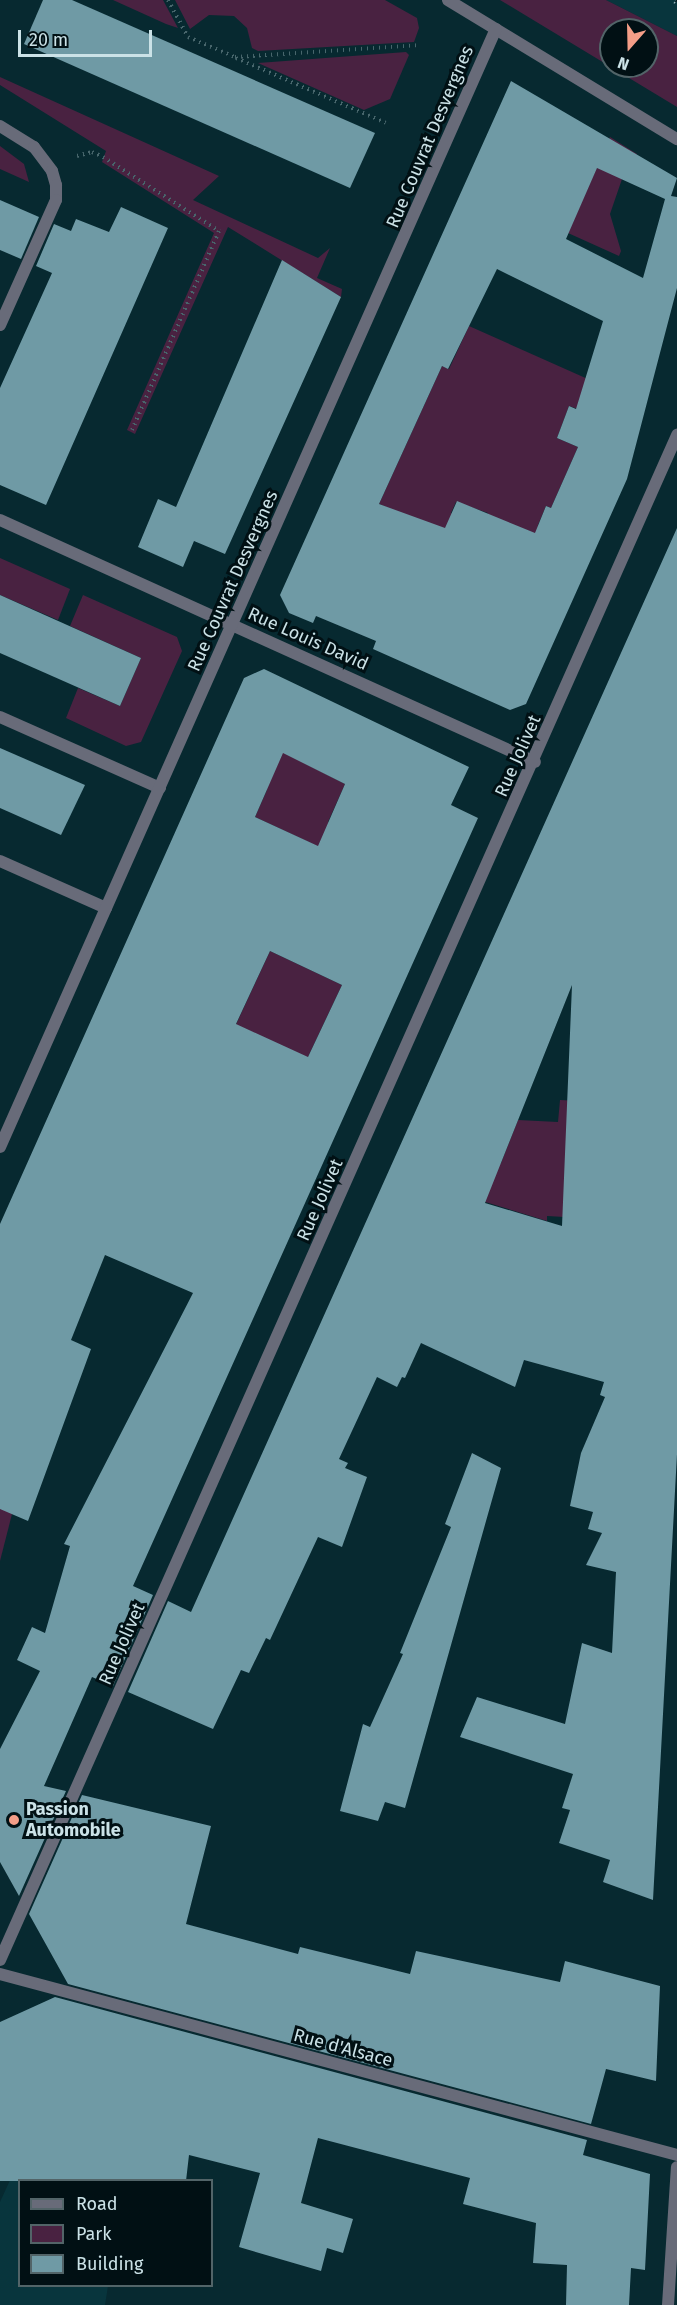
<!DOCTYPE html>
<style>
body{margin:0}
#map{position:relative;width:677px;height:2305px;overflow:hidden;background:#072930;font-family:"Fira Sans",sans-serif}
div>[style]{position:absolute}
.built>*{inset:0;background:#08353d}
.green>*{inset:0;background:#492241}
.building>*{inset:0;background:#6f9aa5}
.path>*{height:4px;margin-top:-2px;transform-origin:0;background:repeating-linear-gradient(90deg,#48666c 0 1.5px,transparent 0 6px)}
.minor>*{height:12px;margin:-6px;padding:0 6px;transform-origin:6px;border-radius:6px;background:#686b79}
.tertiary>*{height:12px;margin:-6px;padding:0 6px;transform-origin:6px;border-radius:6px;background:#686b79}
.rail>*{height:7px;margin-top:-3.5px;transform-origin:0;background:repeating-linear-gradient(90deg,#011014 0 14px,#aec7cc 0 28px);box-sizing:border-box;border-block:2px solid #aec7cc}
.dots>*{width:16px;height:16px;translate:-50% -50%;box-sizing:border-box;border:3px solid #011014;border-radius:50%}
span{translate:-50% -50%;white-space:nowrap;text-align:center;line-height:1.15;-webkit-text-stroke:6px #011014;paint-order:stroke}
.street-label{font-size:18px;color:#cbe2e7}
.poi-label{font-size:18px;color:#cbe2e7;font-weight:700}
.left{translate:0 -50%;text-align:left}
.legend{position:absolute;left:18px;top:2179px;width:195px;height:108px;box-sizing:border-box;background:#011014;border:2px solid #526468;margin:0;padding:8px 10px;list-style:none;font-size:18px;color:#cbe2e7}
.legend li{display:flex;align-items:center;gap:12px;height:30px}
.legend b{width:30px;border:2px solid #526468}
.north{position:absolute;left:599px;top:18px;width:60px;height:60px;box-sizing:border-box;background:#011014;border:2px solid #526468;border-radius:50%;rotate:200deg;font-size:16px;font-weight:700;line-height:24px;text-align:center;color:#cbe2e7}
.north::after{content:'';display:block;margin:auto;width:21px;height:27px;background:#f49e88;clip-path:polygon(50% 0,100% 100%,50% 72%,0 100%)}
.scale{position:absolute;left:18px;top:30px;width:134px;height:27px;box-sizing:border-box;border:3px solid #cbe2e7;border-top:0;padding-left:8px;font-size:18px;line-height:21px;white-space:nowrap;color:#cbe2e7;-webkit-text-stroke:4px #011014;paint-order:stroke}
</style>
<div id="map">
<div class="built">
<div style="clip-path:polygon(606px 0,677px 0,677px 36px)"></div>
<div style="clip-path:polygon(16px 2167px,20px 2180px,20px 2286px,108px 2286px,105px 2305px,0 2305px,0 2202px)"></div>
</div>
<div class="green">
<div style="clip-path:polygon(113px 0,163px 0,178px 28px,166px 24px)"></div>
<div style="clip-path:polygon(175px 0,385px 0,417px 18px,419px 28px,414px 42px,258px 51px,252px 48px,247px 28px,234px 16px,209px 15px,190px 29px)"></div>
<div style="clip-path:polygon(evenodd,500px 0,606px 0,677px 36px,677px 107px,500px 0,611px 30px,647px 30px,647px 66px,611px 66px,611px 30px)"></div>
<div style="clip-path:polygon(406px 52px,409px 55px,390px 99px,364px 110px,258px 63px)"></div>
<div style="clip-path:polygon(0 77px,219px 176px,193px 200px,318px 258px,330px 248px,317px 278px,342px 289px,341px 297px,228px 227px,135px 434px,127px 430px,214px 233px,102px 162px,106px 151px,0 85px)"></div>
<div style="clip-path:polygon(610px 137px,637px 154px,622px 179px,610px 214px,621px 251px,619px 256px,568px 233px)"></div>
<div style="clip-path:polygon(0 146px,24px 164px,29px 182px,0 169px)"></div>
<div style="clip-path:polygon(469px 326px,590px 380px,584px 411px,569px 406px,557px 438px,578px 447px,551px 508px,546px 506px,538px 525px,535px 549px,463px 565px,488px 513px,456px 502px,451px 513px,465px 519px,382px 560px,391px 509px,379px 504px,442px 366px,449px 369px)"></div>
<div style="clip-path:polygon(0 558px,70px 589px,58px 620px,0 595px)"></div>
<div style="clip-path:polygon(83px 595px,177px 637px,182px 651px,141px 742px,126px 746px,66px 718px,78px 688px,120px 706px,141px 658px,70px 626px)"></div>
<div style="clip-path:polygon(268px 744px,345px 784px,328px 822px,348px 831px,303px 877px,317px 846px,255px 817px,267px 790px)"></div>
<div style="clip-path:polygon(270px 951px,342px 985px,308px 1057px,220px 1059px)"></div>
<div style="clip-path:polygon(560px 1100px,619px 1103px,617px 1220px,547px 1216px,547px 1221px,469px 1197px,501px 1163px,518px 1120px,558px 1122px)"></div>
<div style="clip-path:polygon(0 1474px,12px 1514px,0 1561px)"></div>
</div>
<div class="building">
<div style="clip-path:polygon(43px 0,72px 0,375px 133px,350px 188px,24px 44px)"></div>
<div style="clip-path:polygon(evenodd,511px 81px,677px 178px,671px 196px,677px 197px,677px 288px,627px 479px,526px 704px,510px 710px,373px 649px,376px 641px,316px 616px,313px 623px,289px 613px,280px 595px,511px 81px,597px 168px,665px 199px,643px 278px,566px 239px,597px 168px,511px 81px,497px 269px,603px 321px,576px 409px,569px 406px,557px 438px,578px 447px,551px 508px,546px 506px,535px 533px,457px 501px,445px 528px,379px 504px,442px 366px,448px 369px,497px 269px)"></div>
<div style="clip-path:polygon(0 200px,39px 217px,21px 259px,0 250px)"></div>
<div style="clip-path:polygon(121px 207px,168px 228px,46px 505px,0 485px,0 388px,52px 273px,36px 266px,54px 224px,71px 231px,76px 219px,109px 232px)"></div>
<div style="clip-path:polygon(282px 260px,341px 297px,225px 554px,194px 541px,183px 567px,138px 547px,158px 499px,176px 507px)"></div>
<div style="clip-path:polygon(evenodd,677px 528px,677px 1454px,653px 1900px,603px 1882px,610px 1860px,559px 1843px,570px 1810px,562px 1808px,573px 1774px,460px 1737px,477px 1697px,565px 1724px,582px 1643px,612px 1653px,616px 1572px,586px 1565px,602px 1533px,588px 1529px,593px 1512px,570px 1506px,581px 1453px,605px 1397px,600px 1395px,604px 1382px,524px 1360px,515px 1387px,421px 1343px,405px 1378px,402px 1377px,397px 1387px,377px 1377px,339px 1459px,348px 1463px,345px 1468px,367px 1477px,342px 1547px,318px 1537px,270px 1640px,266px 1638px,249px 1673px,241px 1670px,213px 1729px,128px 1692px,168px 1601px,191px 1612px,677px 528px,572px 985px,562px 1226px,485px 1203px,572px 985px)"></div>
<div style="clip-path:polygon(0 595px,141px 658px,120px 706px,0 653px)"></div>
<div style="clip-path:polygon(evenodd,264px 669px,469px 767px,451px 805px,478px 818px,133px 1586px,153px 1595px,113px 1686px,92px 1677px,44px 1786px,66px 1791px,19px 1896px,0 1862px,0 1749px,40px 1671px,17px 1660px,32px 1627px,45px 1633px,70px 1546px,64px 1544px,193px 1293px,105px 1255px,71px 1340px,91px 1349px,28px 1521px,0 1509px,0 1224px,244px 678px,264px 669px,283px 753px,345px 784px,318px 846px,255px 817px,283px 753px,264px 669px,270px 951px,342px 985px,308px 1057px,236px 1024px,270px 951px)"></div>
<div style="clip-path:polygon(0 748px,85px 785px,61px 835px,0 808px)"></div>
<div style="clip-path:polygon(472px 1453px,501px 1468px,405px 1808px,385px 1802px,378px 1821px,340px 1811px,363px 1724px,370px 1727px,403px 1654px,400px 1653px,451px 1527px,445px 1524px)"></div>
<div style="clip-path:polygon(82px 1795px,211px 1826px,186px 1924px,298px 1954px,300px 1947px,410px 1974px,416px 1951px,560px 1982px,565px 1961px,660px 1986px,656px 2081px,606px 2069px,591px 2124px,68px 1984px,29px 1914px)"></div>
<div style="clip-path:polygon(55px 1997px,587px 2140px,583px 2155px,650px 2174px,645px 2270px,631px 2268px,629px 2305px,566px 2305px,567px 2265px,533px 2263px,536px 2223px,463px 2204px,470px 2178px,318px 2138px,301px 2203px,353px 2219px,343px 2253px,327px 2248px,321px 2271px,239px 2247px,260px 2173px,189px 2155px,186px 2181px,0 2181px,0 2022px)"></div>
</div>
<div class="path">
<div style="left:168px;top:0;width:42px;rotate:61.6deg"></div>
<div style="left:188px;top:37px;width:51px;rotate:23.1deg"></div>
<div style="left:235px;top:57px;width:184px;rotate:-3.7deg"></div>
<div style="left:236px;top:58px;width:163px;rotate:23.4deg"></div>
<div style="left:77px;top:156px;width:16px;rotate:-15deg"></div>
<div style="left:92px;top:152px;width:12px;rotate:24deg"></div>
<div style="left:103px;top:157px;width:138px;rotate:32.5deg"></div>
<div style="left:219px;top:231px;width:217px;rotate:113.6deg"></div>
</div>
<div class="minor">
<div style="left:448px;top:0;width:268px;rotate:31.3deg"></div>
<div style="left:0;top:126px;width:40px;rotate:32deg"></div>
<div style="left:34px;top:147px;width:30px;rotate:53deg"></div>
<div style="left:52px;top:171px;width:15px;rotate:74deg"></div>
<div style="left:56px;top:185px;width:15px;rotate:90deg"></div>
<div style="left:56px;top:200px;width:137px;rotate:114.1deg"></div>
<div style="left:0;top:520px;width:587px;rotate:24.34deg"></div>
<div style="left:0;top:717px;width:175px;rotate:23.9deg"></div>
<div style="left:0;top:861px;width:116px;rotate:23.9deg"></div>
<div style="left:0;top:1147px;width:1223px;rotate:-66.08deg"></div>
<div style="left:0;top:1974px;width:701px;rotate:14.97deg"></div>
<div style="left:668px;top:2305px;width:138px;rotate:-86.3deg"></div>
</div>
<div class="tertiary">
<div style="left:0;top:1960px;width:1669px;rotate:-66.06deg"></div>
</div>
<div class="rail">
<div style="left:676px;top:0;width:1px;rotate:45deg"></div>
</div>
<div class="dots">
<div style="left:14px;top:1820px;background:#f49e88"></div>
</div>
<div class="street-label">
<span style="left:430px;top:137px;rotate:-67deg">Rue Couvrat Desvergnes</span>
<span style="left:233px;top:581px;rotate:-66deg">Rue Couvrat Desvergnes</span>
<span style="left:308px;top:639px;rotate:24deg">Rue Louis David</span>
<span style="left:518px;top:756px;rotate:-66deg">Rue Jolivet</span>
<span style="left:320px;top:1200px;rotate:-66deg">Rue Jolivet</span>
<span style="left:122px;top:1644px;rotate:-66deg">Rue Jolivet</span>
<span style="left:343px;top:2048px;rotate:15deg">Rue d'Alsace</span>
</div>
<div class="poi-label">
<span class="left" style="left:26px;top:1820px">Passion<br>Automobile</span>
</div>
<ul class="legend">
<li><b style="height:8px;background:#686b79"></b>Road</li>
<li><b style="height:16px;background:#492241"></b>Park</li>
<li><b style="height:16px;background:#6f9aa5"></b>Building</li>
</ul>
<div class="north">N</div>
<div class="scale">20 m</div>
</div>
